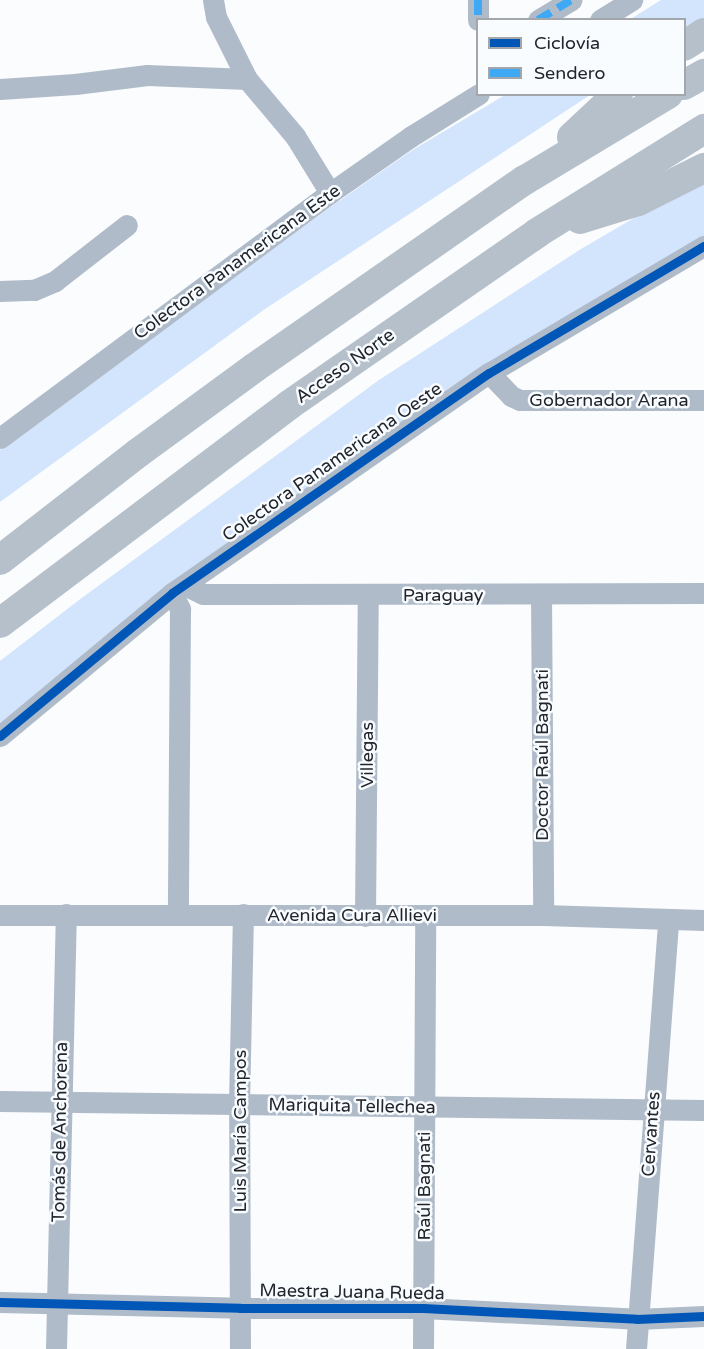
<!DOCTYPE html>
<meta charset="utf-8">
<style>
body{margin:0}
#map{position:relative;width:704px;height:1349px;overflow:hidden;background:#fafcfe;font-family:"Varela Round",sans-serif}
div>[style]{position:absolute}
.green>*{inset:0;background:#d3e4fd}
.minor>*{height:21px;margin:-10.5px;padding:0 10.5px;transform-origin:10.5px;border-radius:10.5px;background:#b0bbc9}
.highway>*{height:30px;margin:-15px;padding:0 15px;transform-origin:15px;border-radius:15px;background:#b6c0cb}
.quiet>*{height:8px;margin-top:-4px;transform-origin:0;background:repeating-linear-gradient(90deg,#3fa9f5 0 15px,transparent 0 23px)}
.cycleway>*{height:9px;margin:-4.5px;padding:0 4.5px;transform-origin:4.5px;border-radius:4.5px;background:#0057b8}
span{translate:-50% -50%;white-space:nowrap;text-align:center;line-height:1.15;-webkit-text-stroke:5px #f9fcff;paint-order:stroke}
.street-label{font-size:18px;color:#22262c}
.legend{position:absolute;left:476px;top:18px;width:210px;height:78px;box-sizing:border-box;background:#f9fcff;border:2px solid #a3a6ab;margin:0;padding:8px 10px;list-style:none;font-size:18px;color:#22262c}
.legend li{display:flex;align-items:center;gap:12px;height:30px}
.legend b{width:30px;border:2px solid #a3a6ab}
</style>
<div id="map">
<div class="green">
<div style="clip-path:polygon(661px 0,704px 0,704px 19px,685px 32px,684px 20px,629px 20px)"></div>
<div style="clip-path:polygon(505px 95px,590px 95px,265px 309px,0 502px,0 450px,329px 208px,411px 151px)"></div>
<div style="clip-path:polygon(704px 177px,704px 239px,523px 347px,0 730px,0 661px,79px 600px,379px 380px,581px 249px)"></div>
</div>
<div class="minor">
<div style="left:213px;top:0;width:17px;rotate:80deg"></div>
<div style="left:216px;top:17px;width:69px;rotate:63.4deg"></div>
<div style="left:247px;top:79px;width:75px;rotate:49.9deg"></div>
<div style="left:295px;top:136px;width:67px;rotate:58.4deg"></div>
<div style="left:478px;top:0;width:20px;rotate:90deg"></div>
<div style="left:538px;top:20px;width:39px;rotate:-31deg"></div>
<div style="left:600px;top:20px;width:38px;rotate:-32deg"></div>
<div style="left:0;top:89px;width:75px;rotate:-3.8deg"></div>
<div style="left:75px;top:84px;width:73px;rotate:-7.1deg"></div>
<div style="left:147px;top:75px;width:100px;rotate:2.3deg"></div>
<div style="left:0;top:291px;width:34px;rotate:-2deg"></div>
<div style="left:34px;top:290px;width:23px;rotate:-23deg"></div>
<div style="left:55px;top:281px;width:91px;rotate:-37.9deg"></div>
<div style="left:489px;top:373px;width:32px;rotate:46deg"></div>
<div style="left:511px;top:396px;width:10px;rotate:24deg"></div>
<div style="left:520px;top:400px;width:184px"></div>
<div style="left:0;top:438px;width:411px;rotate:-36.6deg"></div>
<div style="left:330px;top:193px;width:98px;rotate:-35deg"></div>
<div style="left:410px;top:137px;width:81px;rotate:-31.9deg"></div>
<div style="left:184px;top:585px;width:21px;rotate:25deg"></div>
<div style="left:203px;top:594px;width:501px;rotate:-0.11deg"></div>
<div style="left:172px;top:593px;width:18px;rotate:63deg"></div>
<div style="left:180px;top:609px;width:304px;rotate:90.4deg"></div>
<div style="left:541px;top:595px;width:320px;rotate:89.6deg"></div>
<div style="left:0;top:736px;width:224px;rotate:-39.7deg"></div>
<div style="left:172px;top:593px;width:386px;rotate:-34.8deg"></div>
<div style="left:489px;top:373px;width:250px;rotate:-30.6deg"></div>
<div style="left:0;top:915px;width:543px"></div>
<div style="left:543px;top:915px;width:161px;rotate:1.8deg"></div>
<div style="left:365px;top:916px;width:321px;rotate:-89.5deg"></div>
<div style="left:0;top:1101px;width:704px;rotate:0.73deg"></div>
<div style="left:0;top:1302px;width:240px;rotate:1.4deg"></div>
<div style="left:240px;top:1308px;width:183px"></div>
<div style="left:423px;top:1308px;width:214px;rotate:2.9deg"></div>
<div style="left:637px;top:1319px;width:67px;rotate:-2.6deg"></div>
<div style="left:56px;top:1349px;width:435px;rotate:-88.7deg"></div>
<div style="left:240px;top:1349px;width:245px;rotate:-90.2deg"></div>
<div style="left:239px;top:1104px;width:190px;rotate:-88.8deg"></div>
<div style="left:423px;top:1349px;width:434px;rotate:-89.7deg"></div>
<div style="left:636px;top:1349px;width:430px;rotate:-85.7deg"></div>
</div>
<div class="highway">
<div style="left:684px;top:46px;width:24px;rotate:-33deg"></div>
<div style="left:684px;top:85px;width:23px;rotate:-29deg"></div>
<div style="left:572px;top:137px;width:63px;rotate:-43.1deg"></div>
<div style="left:580px;top:219px;width:61px;rotate:-17.2deg"></div>
<div style="left:638px;top:201px;width:74px;rotate:-26.6deg"></div>
<div style="left:0;top:560px;width:175px;rotate:-37.8deg"></div>
<div style="left:138px;top:453px;width:144px;rotate:-36.2deg"></div>
<div style="left:254px;top:368px;width:330px;rotate:-34.8deg"></div>
<div style="left:525px;top:180px;width:167px;rotate:-31deg"></div>
<div style="left:0;top:623px;width:362px;rotate:-37deg"></div>
<div style="left:289px;top:405px;width:302px;rotate:-34.7deg"></div>
<div style="left:537px;top:233px;width:197px;rotate:-31.9deg"></div>
</div>
<div class="quiet">
<div style="left:478px;top:0;width:20px;rotate:90deg"></div>
<div style="left:538px;top:20px;width:39px;rotate:-31deg"></div>
</div>
<div class="cycleway">
<div style="left:0;top:736px;width:224px;rotate:-39.7deg"></div>
<div style="left:172px;top:593px;width:386px;rotate:-34.8deg"></div>
<div style="left:489px;top:373px;width:250px;rotate:-30.6deg"></div>
<div style="left:0;top:1302px;width:240px;rotate:1.4deg"></div>
<div style="left:240px;top:1308px;width:183px"></div>
<div style="left:423px;top:1308px;width:214px;rotate:2.9deg"></div>
<div style="left:637px;top:1319px;width:67px;rotate:-2.6deg"></div>
</div>
<div class="street-label">
<span style="left:237px;top:262px;rotate:-36deg">Colectora Panamericana Este</span>
<span style="left:345px;top:366px;rotate:-35deg">Acceso Norte</span>
<span style="left:609px;top:400px">Gobernador Arana</span>
<span style="left:332px;top:462px;rotate:-35deg">Colectora Panamericana Oeste</span>
<span style="left:443px;top:595px">Paraguay</span>
<span style="left:367px;top:755px;rotate:-90deg">Villegas</span>
<span style="left:542px;top:755px;rotate:-90deg">Doctor Raúl Bagnati</span>
<span style="left:352px;top:915px">Avenida Cura Allievi</span>
<span style="left:352px;top:1106px;rotate:1deg">Mariquita Tellechea</span>
<span style="left:240px;top:1131px;rotate:-90deg">Luis María Campos</span>
<span style="left:60px;top:1132px;rotate:-89deg">Tomás de Anchorena</span>
<span style="left:651px;top:1134px;rotate:-86deg">Cervantes</span>
<span style="left:424px;top:1186px;rotate:-90deg">Raúl Bagnati</span>
<span style="left:352px;top:1292px;rotate:1deg">Maestra Juana Rueda</span>
</div>
<ul class="legend">
<li><b style="height:8px;background:#0057b8"></b>Ciclovía</li>
<li><b style="height:8px;background:#3fa9f5"></b>Sendero</li>
</ul>
</div>
